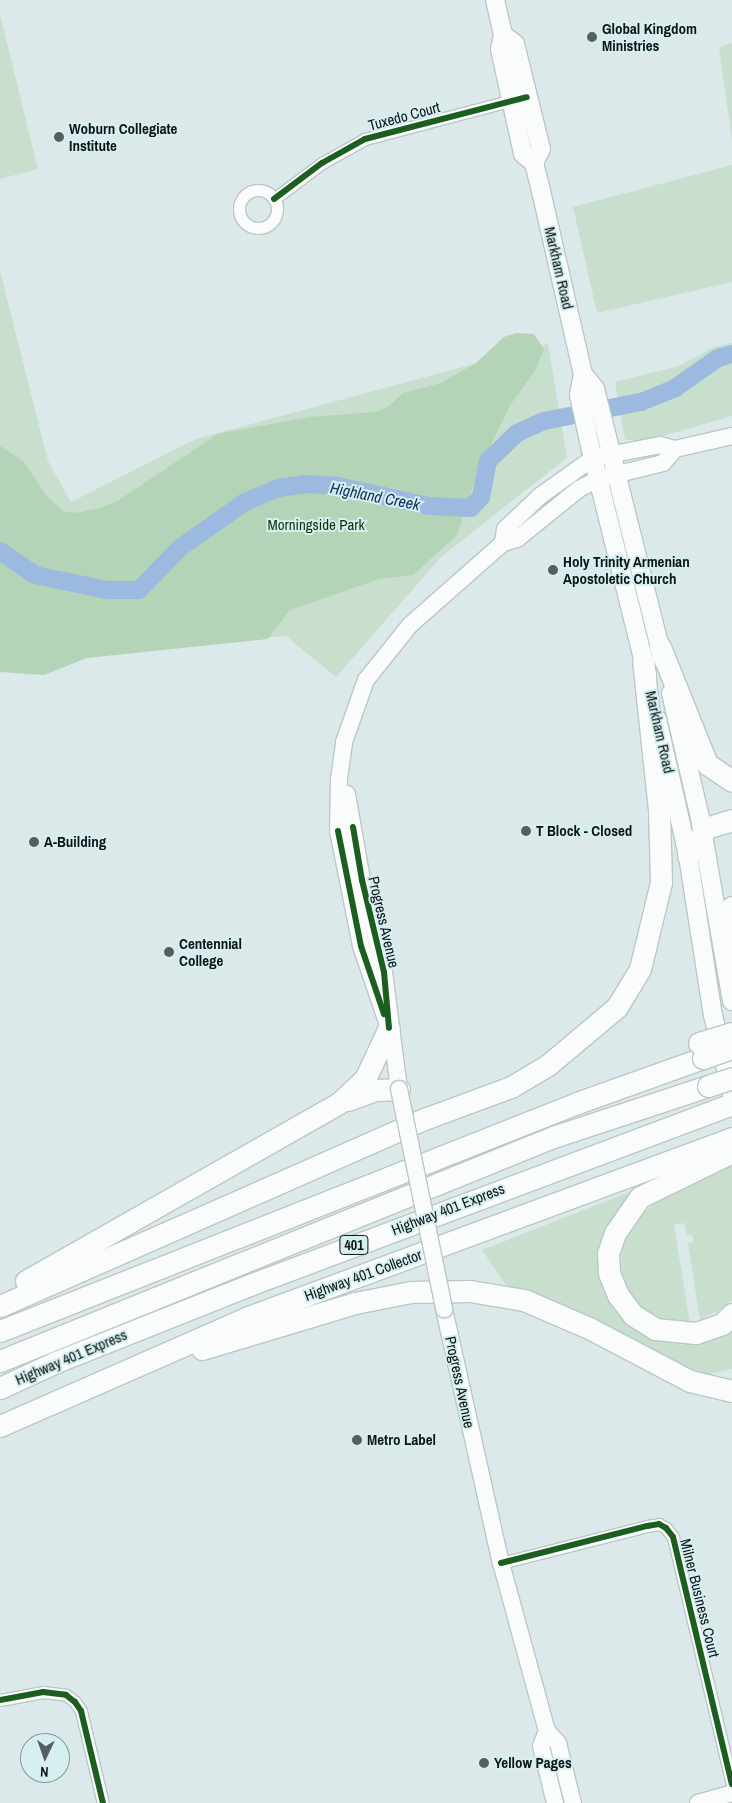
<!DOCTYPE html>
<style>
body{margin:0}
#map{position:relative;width:732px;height:1803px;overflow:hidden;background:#dce9ea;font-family:"Archivo Narrow",sans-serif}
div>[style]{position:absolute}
.green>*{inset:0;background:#c7dfcc}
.forest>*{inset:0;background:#b4d4b8}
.river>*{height:18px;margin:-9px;padding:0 9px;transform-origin:9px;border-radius:9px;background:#9cb9df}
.roads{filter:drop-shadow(1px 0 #bbc6c6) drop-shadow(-1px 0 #bbc6c6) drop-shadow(0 1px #bbc6c6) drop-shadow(0 -1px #bbc6c6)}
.street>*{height:11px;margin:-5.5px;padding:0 5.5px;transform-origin:5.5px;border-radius:5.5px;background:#fafcfc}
.street>.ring{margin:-5.5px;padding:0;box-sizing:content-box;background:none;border:11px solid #fafcfc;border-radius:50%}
.secondary>*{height:16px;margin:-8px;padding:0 8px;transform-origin:8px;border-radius:8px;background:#fafcfc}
.primary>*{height:18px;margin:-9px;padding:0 9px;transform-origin:9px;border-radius:9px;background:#fafcfc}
.highway>*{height:21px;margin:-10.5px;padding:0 10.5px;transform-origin:10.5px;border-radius:10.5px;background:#fafcfc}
.bridges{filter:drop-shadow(1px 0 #bbc6c6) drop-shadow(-1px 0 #bbc6c6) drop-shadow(0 1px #bbc6c6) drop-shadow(0 -1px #bbc6c6)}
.secondary-bridge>*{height:16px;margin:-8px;padding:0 8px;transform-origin:8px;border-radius:8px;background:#fafcfc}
.highway-bridge>*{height:21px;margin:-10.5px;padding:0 10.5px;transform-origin:10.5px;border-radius:10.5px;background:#fafcfc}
.cycleway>*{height:6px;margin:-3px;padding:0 3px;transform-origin:3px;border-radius:3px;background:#1b5e20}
.dots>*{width:14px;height:14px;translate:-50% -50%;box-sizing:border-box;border:2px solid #d6eff0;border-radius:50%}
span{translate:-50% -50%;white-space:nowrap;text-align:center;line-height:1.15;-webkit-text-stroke:4px #d6eff0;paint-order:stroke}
.shield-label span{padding:1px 4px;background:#d6eff0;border:1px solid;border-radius:4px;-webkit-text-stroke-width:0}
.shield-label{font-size:14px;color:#0c1415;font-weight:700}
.poi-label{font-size:15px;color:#0c1415;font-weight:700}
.left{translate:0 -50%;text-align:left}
.street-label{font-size:15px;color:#0c1415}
.park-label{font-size:15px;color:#023603}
.water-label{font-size:16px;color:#0b2f5e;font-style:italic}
.north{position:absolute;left:20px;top:1733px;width:50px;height:50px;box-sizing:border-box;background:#d6eff0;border:1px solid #859798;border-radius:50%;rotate:183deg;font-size:14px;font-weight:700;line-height:20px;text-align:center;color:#0c1415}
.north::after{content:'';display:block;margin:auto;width:18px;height:22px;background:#555f60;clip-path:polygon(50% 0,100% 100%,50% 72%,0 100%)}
</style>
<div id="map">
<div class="green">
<div style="clip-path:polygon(0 15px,38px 169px,0 179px)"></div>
<div style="clip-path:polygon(732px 43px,732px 141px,719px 47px)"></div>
<div style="clip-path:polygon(732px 165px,732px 282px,597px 313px,573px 207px)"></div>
<div style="clip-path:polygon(0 271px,48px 461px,71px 502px,196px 439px,548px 344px,567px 458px,442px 556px,336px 677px,286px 636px,101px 647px,29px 675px,0 666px)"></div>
<div style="clip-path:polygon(732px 343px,732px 416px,649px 440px,625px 440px,615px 382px,679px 366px,714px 347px)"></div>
<div style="clip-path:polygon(732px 1164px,732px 1300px,721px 1309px,700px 1320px,688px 1243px,694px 1242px,692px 1235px,687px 1235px,684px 1223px,674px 1225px,691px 1330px,654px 1322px,626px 1289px,620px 1271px,623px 1245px,640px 1215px,665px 1196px)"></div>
<div style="clip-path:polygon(647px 1185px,605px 1266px,654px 1338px,680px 1345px,710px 1341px,732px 1331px,732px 1369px,708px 1374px,670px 1363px,508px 1288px,482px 1250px)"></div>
</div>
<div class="forest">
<div style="clip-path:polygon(516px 333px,534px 334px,544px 349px,535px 371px,511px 404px,478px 471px,457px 535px,413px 575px,379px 579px,290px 610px,268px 639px,87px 658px,44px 675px,0 672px,0 446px,23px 461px,47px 496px,63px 511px,75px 513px,96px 509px,116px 502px,218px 434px,310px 417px,376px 412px,389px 406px,403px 393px,441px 383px,476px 363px,504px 337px)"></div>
</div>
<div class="river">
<div style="left:0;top:551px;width:42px;rotate:34.4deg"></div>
<div style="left:35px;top:575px;width:74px;rotate:11.8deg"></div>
<div style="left:107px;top:590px;width:32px"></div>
<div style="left:139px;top:590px;width:60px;rotate:-45.7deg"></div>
<div style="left:181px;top:547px;width:78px;rotate:-35.1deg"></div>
<div style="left:245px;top:502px;width:36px;rotate:-23deg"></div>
<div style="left:278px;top:488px;width:27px;rotate:-8deg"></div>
<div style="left:305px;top:484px;width:33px;rotate:3deg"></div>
<div style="left:338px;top:486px;width:93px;rotate:12.4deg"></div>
<div style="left:429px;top:506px;width:42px;rotate:2.7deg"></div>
<div style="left:471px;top:508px;width:15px;rotate:-48deg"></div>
<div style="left:481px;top:497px;width:37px;rotate:-79deg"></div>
<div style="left:488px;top:461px;width:40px;rotate:-44deg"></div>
<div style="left:517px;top:433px;width:30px;rotate:-24deg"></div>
<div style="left:544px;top:421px;width:99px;rotate:-11.1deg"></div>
<div style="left:641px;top:402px;width:37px;rotate:-22deg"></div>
<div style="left:675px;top:388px;width:52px;rotate:-34.9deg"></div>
<div style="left:718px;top:358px;width:15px;rotate:-16deg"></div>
</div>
<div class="roads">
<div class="street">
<div class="ring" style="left:239px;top:190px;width:27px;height:27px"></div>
<div style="left:274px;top:199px;width:60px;rotate:-36.9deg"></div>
<div style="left:322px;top:163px;width:49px;rotate:-29.2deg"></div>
<div style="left:365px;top:139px;width:156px;rotate:-14.8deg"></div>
<div style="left:501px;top:1563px;width:151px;rotate:-14.2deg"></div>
<div style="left:647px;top:1526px;width:12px;rotate:-9deg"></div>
<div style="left:659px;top:1524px;width:8px;rotate:30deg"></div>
<div style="left:666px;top:1528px;width:11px;rotate:52deg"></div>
<div style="left:673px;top:1537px;width:254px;rotate:76.6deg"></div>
<div style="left:0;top:1700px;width:44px;rotate:-10.5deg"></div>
<div style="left:43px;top:1692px;width:23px;rotate:7deg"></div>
<div style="left:66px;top:1695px;width:11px;rotate:38deg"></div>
<div style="left:75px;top:1702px;width:11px;rotate:56deg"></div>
<div style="left:81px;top:1711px;width:95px;rotate:76.6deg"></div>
</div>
<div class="secondary">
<div style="left:503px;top:543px;width:14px;rotate:-82deg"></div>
<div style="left:505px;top:529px;width:48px;rotate:-43.3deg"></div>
<div style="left:540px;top:496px;width:65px;rotate:-35.6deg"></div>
<div style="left:593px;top:458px;width:68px;rotate:-11deg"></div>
<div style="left:660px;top:445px;width:16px;rotate:15deg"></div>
<div style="left:675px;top:449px;width:58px;rotate:-12.8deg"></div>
<div style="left:347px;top:794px;width:87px;rotate:80.1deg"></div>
<div style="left:362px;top:880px;width:95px;rotate:76.6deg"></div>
<div style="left:384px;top:972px;width:118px;rotate:82.7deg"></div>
<div style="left:389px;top:1028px;width:87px;rotate:-108.9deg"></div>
<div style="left:361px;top:946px;width:117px;rotate:-101.3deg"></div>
<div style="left:338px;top:831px;width:52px;rotate:-88.9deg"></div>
<div style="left:339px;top:779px;width:37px;rotate:-82deg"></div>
<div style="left:344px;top:742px;width:66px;rotate:-70.5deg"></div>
<div style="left:366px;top:680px;width:70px;rotate:-51.3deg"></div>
<div style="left:410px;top:625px;width:124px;rotate:-41.4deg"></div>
<div style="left:503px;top:543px;width:15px;rotate:-16deg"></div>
<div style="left:517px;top:539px;width:80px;rotate:-38.9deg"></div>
<div style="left:579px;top:489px;width:21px;rotate:-28deg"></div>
<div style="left:598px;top:479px;width:67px;rotate:-13.8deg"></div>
<div style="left:663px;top:463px;width:18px;rotate:-49deg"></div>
<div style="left:444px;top:1309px;width:260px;rotate:77.4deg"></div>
<div style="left:501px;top:1563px;width:174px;rotate:74.7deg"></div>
<div style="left:547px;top:1731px;width:16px;rotate:47deg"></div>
<div style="left:558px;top:1743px;width:62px;rotate:76deg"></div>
<div style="left:547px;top:1731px;width:16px;rotate:112deg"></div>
<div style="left:541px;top:1746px;width:59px;rotate:76.2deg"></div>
<div style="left:698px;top:1803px;width:35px;rotate:-16deg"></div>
</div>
<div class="primary">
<div style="left:495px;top:0;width:36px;rotate:77deg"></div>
<div style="left:503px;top:35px;width:14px;rotate:102deg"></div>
<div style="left:500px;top:49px;width:107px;rotate:77.6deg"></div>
<div style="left:523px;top:154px;width:14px;rotate:39deg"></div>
<div style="left:534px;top:163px;width:29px;rotate:76deg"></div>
<div style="left:541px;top:191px;width:188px;rotate:77.1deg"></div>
<div style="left:583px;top:374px;width:21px;rotate:101deg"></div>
<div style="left:579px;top:395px;width:52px;rotate:77.8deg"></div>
<div style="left:590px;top:446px;width:236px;rotate:76deg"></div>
<div style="left:503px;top:35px;width:15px;rotate:37deg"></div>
<div style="left:515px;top:44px;width:108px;rotate:76.1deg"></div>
<div style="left:541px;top:149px;width:16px;rotate:117deg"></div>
<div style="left:583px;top:374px;width:19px;rotate:51deg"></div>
<div style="left:595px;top:389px;width:279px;rotate:75.9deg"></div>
<div style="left:671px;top:693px;width:128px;rotate:76.9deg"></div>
<div style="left:700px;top:818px;width:186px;rotate:80.1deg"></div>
<div style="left:657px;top:719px;width:140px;rotate:77.2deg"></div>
<div style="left:688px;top:856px;width:161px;rotate:81.1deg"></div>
<div style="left:713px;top:1015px;width:81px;rotate:76.5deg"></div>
</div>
<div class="highway">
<div style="left:660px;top:647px;width:126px;rotate:68.1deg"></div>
<div style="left:707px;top:764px;width:30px;rotate:34deg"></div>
<div style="left:688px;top:856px;width:33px;rotate:-57deg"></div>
<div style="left:706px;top:828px;width:27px;rotate:-17deg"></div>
<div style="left:732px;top:907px;width:34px;rotate:90deg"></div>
<div style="left:348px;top:1100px;width:30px;rotate:-20deg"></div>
<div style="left:376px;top:1090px;width:23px;rotate:-2deg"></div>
<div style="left:732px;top:1152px;width:102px;rotate:153.9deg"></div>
<div style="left:640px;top:1197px;width:44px;rotate:124.8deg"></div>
<div style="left:615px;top:1233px;width:21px;rotate:109deg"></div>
<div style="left:608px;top:1253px;width:20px;rotate:87deg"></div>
<div style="left:609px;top:1273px;width:24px;rotate:68deg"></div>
<div style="left:618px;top:1295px;width:25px;rotate:53deg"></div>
<div style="left:633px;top:1315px;width:26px;rotate:32deg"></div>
<div style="left:655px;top:1329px;width:41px;rotate:5.6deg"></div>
<div style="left:696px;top:1333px;width:28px;rotate:-19deg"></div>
<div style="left:722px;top:1324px;width:14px;rotate:-45deg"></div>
<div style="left:26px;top:1281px;width:360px;rotate:-29.6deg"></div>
<div style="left:339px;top:1103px;width:35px;rotate:-43deg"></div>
<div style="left:365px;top:1079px;width:56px;rotate:-64.8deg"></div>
<div style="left:0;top:1306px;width:467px;rotate:-23.8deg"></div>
<div style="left:427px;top:1118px;width:90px;rotate:-20.3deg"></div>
<div style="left:511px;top:1087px;width:43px;rotate:-30.7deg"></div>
<div style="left:548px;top:1065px;width:90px;rotate:-40deg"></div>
<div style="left:617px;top:1007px;width:44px;rotate:-58.8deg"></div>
<div style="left:640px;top:969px;width:89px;rotate:-76.4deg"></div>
<div style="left:661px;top:882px;width:72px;rotate:-91.6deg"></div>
<div style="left:659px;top:810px;width:150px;rotate:-96.1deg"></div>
<div style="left:0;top:1331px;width:620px;rotate:-21.56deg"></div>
<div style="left:577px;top:1103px;width:134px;rotate:-19.7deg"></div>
<div style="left:202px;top:1349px;width:160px;rotate:-16.7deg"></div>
<div style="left:355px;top:1303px;width:57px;rotate:-11.1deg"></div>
<div style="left:411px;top:1292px;width:59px;rotate:-1deg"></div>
<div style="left:470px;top:1291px;width:55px;rotate:9.5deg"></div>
<div style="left:524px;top:1300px;width:71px;rotate:23.3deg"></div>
<div style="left:589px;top:1328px;width:114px;rotate:27.7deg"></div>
<div style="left:690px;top:1381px;width:43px;rotate:13.4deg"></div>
<div style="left:0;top:1361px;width:597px;rotate:-22.05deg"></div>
<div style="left:553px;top:1137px;width:163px;rotate:-18.2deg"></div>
<div style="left:0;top:1388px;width:62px;rotate:-24.9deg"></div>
<div style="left:56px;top:1362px;width:211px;rotate:-21.7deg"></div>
<div style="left:252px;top:1284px;width:513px;rotate:-20.56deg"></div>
<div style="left:0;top:1426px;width:271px;rotate:-23.7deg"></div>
<div style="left:248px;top:1317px;width:516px;rotate:-20.3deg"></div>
</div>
</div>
<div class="bridges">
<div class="secondary-bridge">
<div style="left:399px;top:1089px;width:225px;rotate:78.4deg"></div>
</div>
<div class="highway-bridge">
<div style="left:699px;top:1043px;width:34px;rotate:-17deg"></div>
<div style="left:703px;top:1058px;width:31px;rotate:-19deg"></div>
<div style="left:708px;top:1086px;width:25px;rotate:-18deg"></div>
</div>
</div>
<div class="cycleway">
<div style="left:274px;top:199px;width:60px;rotate:-36.9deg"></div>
<div style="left:322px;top:163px;width:49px;rotate:-29.2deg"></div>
<div style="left:365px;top:139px;width:167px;rotate:-14.5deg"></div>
<div style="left:353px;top:827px;width:54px;rotate:80.4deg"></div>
<div style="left:362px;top:880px;width:95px;rotate:76.6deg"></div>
<div style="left:384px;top:972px;width:56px;rotate:84.9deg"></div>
<div style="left:338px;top:831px;width:117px;rotate:78.7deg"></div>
<div style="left:361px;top:946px;width:72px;rotate:71.3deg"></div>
<div style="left:501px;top:1563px;width:151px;rotate:-14.2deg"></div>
<div style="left:647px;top:1526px;width:12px;rotate:-9deg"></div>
<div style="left:659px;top:1524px;width:8px;rotate:30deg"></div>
<div style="left:666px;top:1528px;width:11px;rotate:52deg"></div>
<div style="left:673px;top:1537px;width:254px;rotate:76.6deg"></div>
<div style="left:0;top:1700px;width:44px;rotate:-10.5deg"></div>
<div style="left:43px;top:1692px;width:23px;rotate:7deg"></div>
<div style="left:66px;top:1695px;width:11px;rotate:38deg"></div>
<div style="left:75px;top:1702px;width:11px;rotate:56deg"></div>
<div style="left:81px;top:1711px;width:95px;rotate:76.6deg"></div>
</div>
<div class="dots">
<div style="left:592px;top:37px;background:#555f60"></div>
<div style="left:59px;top:137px;background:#555f60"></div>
<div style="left:553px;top:570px;background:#555f60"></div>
<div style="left:526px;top:831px;background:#555f60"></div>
<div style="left:34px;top:842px;background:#555f60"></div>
<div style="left:169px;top:952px;background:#555f60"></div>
<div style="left:357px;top:1440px;background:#555f60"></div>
<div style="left:484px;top:1763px;background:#555f60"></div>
</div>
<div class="shield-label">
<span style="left:354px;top:1245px">401</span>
</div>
<div class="poi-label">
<span class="left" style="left:602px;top:37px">Global Kingdom<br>Ministries</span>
<span class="left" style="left:69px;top:137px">Woburn Collegiate<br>Institute</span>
<span class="left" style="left:563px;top:570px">Holy Trinity Armenian<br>Apostoletic Church</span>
<span class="left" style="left:536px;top:831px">T Block - Closed</span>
<span class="left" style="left:44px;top:842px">A-Building</span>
<span class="left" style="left:179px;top:952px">Centennial<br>College</span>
<span class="left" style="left:367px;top:1440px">Metro Label</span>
<span class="left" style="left:494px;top:1763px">Yellow Pages</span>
</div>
<div class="street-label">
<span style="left:404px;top:116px;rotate:-15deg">Tuxedo Court</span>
<span style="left:559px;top:268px;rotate:77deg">Markham Road</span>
<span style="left:660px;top:732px;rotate:77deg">Markham Road</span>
<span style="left:384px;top:922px;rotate:77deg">Progress Avenue</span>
<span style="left:448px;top:1209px;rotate:-21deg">Highway 401 Express</span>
<span style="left:363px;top:1275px;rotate:-20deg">Highway 401 Collector</span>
<span style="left:71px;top:1357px;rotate:-23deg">Highway 401 Express</span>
<span style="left:460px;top:1382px;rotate:78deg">Progress Avenue</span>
<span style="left:700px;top:1598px;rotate:76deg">Milner Business Court</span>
</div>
<div class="park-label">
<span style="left:316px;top:525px">Morningside Park</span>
</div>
<div class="water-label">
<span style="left:375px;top:496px;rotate:11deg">Highland Creek</span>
</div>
<div class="north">N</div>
</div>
